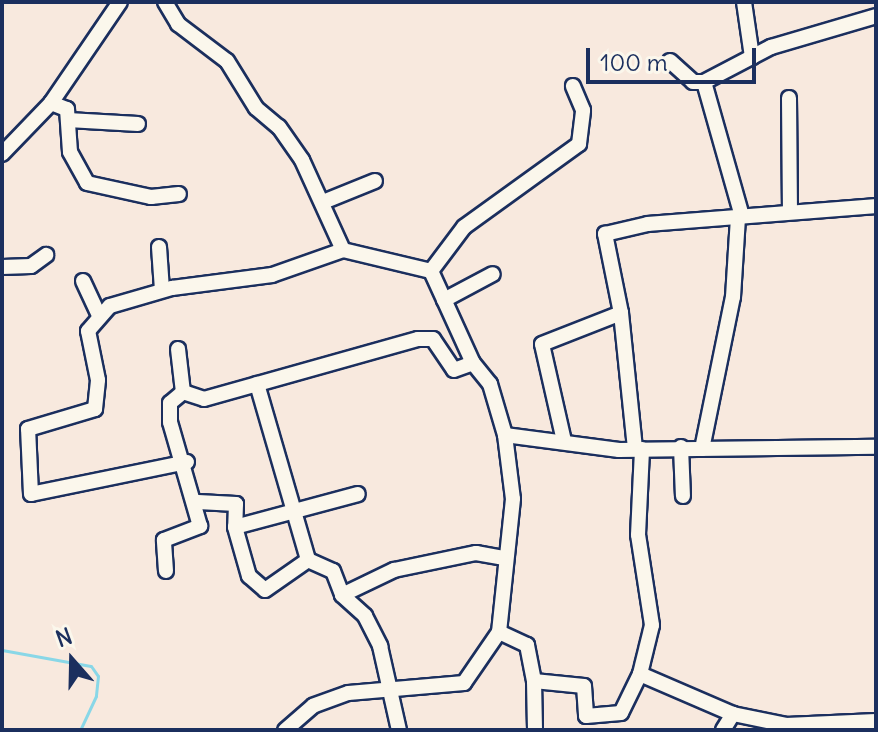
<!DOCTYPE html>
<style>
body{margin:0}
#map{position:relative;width:878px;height:732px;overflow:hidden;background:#f8e9de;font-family:Delius,sans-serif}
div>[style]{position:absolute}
.stream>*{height:3px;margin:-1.5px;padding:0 1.5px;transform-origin:1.5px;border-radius:1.5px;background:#89d7e7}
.roads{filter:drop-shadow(2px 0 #1b2f5e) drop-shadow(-2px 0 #1b2f5e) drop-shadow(0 2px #1b2f5e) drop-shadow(0 -2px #1b2f5e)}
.street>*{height:14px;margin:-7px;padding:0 7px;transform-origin:7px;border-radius:7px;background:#fbf7ec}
span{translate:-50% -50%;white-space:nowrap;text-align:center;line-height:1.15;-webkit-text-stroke:8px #fbf7ec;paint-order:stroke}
.frame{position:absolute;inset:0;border:4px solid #1b2f5e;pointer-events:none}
.north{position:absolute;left:32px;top:620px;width:80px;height:80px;-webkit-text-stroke:6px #fbf7ec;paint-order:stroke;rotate:340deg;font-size:22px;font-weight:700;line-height:32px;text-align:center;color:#1b2f5e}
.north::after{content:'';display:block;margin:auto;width:28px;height:36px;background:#1b2f5e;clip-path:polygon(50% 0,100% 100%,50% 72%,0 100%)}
.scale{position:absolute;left:586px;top:48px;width:170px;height:36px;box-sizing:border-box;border:4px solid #1b2f5e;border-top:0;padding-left:10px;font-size:24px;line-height:28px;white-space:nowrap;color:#1b2f5e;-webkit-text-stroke:6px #fbf7ec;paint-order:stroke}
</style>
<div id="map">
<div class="stream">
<div style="left:2px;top:650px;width:90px;rotate:10.2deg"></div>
<div style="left:91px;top:666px;width:12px;rotate:55deg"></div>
<div style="left:98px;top:676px;width:20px;rotate:96deg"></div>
<div style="left:96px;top:696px;width:38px;rotate:115deg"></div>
</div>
<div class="roads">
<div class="street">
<div style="left:165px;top:2px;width:26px;rotate:59deg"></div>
<div style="left:178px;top:24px;width:61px;rotate:37.1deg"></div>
<div style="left:227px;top:61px;width:55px;rotate:58.3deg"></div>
<div style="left:256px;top:108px;width:30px;rotate:40deg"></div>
<div style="left:279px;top:127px;width:40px;rotate:55.1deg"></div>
<div style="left:302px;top:160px;width:99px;rotate:65.5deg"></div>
<div style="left:343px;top:250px;width:90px;rotate:13.4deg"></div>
<div style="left:431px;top:271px;width:101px;rotate:65.5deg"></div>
<div style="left:473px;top:363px;width:27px;rotate:51deg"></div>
<div style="left:490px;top:384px;width:53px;rotate:73.6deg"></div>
<div style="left:505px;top:435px;width:64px;rotate:82.9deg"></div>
<div style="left:513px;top:499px;width:134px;rotate:96deg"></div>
<div style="left:499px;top:632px;width:62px;rotate:124.5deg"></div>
<div style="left:464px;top:683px;width:116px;rotate:175.1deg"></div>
<div style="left:348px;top:693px;width:37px;rotate:160deg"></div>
<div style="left:313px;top:706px;width:37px;rotate:139deg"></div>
<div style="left:744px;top:2px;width:56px;rotate:81.7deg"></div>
<div style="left:670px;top:61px;width:31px;rotate:42deg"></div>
<div style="left:693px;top:82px;width:11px"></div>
<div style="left:704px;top:82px;width:76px;rotate:-27.6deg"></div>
<div style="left:771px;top:47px;width:109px;rotate:-16.4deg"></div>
<div style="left:704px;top:82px;width:139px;rotate:74.2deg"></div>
<div style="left:789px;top:98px;width:112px;rotate:89.5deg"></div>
<div style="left:51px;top:103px;width:17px;rotate:21deg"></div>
<div style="left:67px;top:109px;width:43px;rotate:86deg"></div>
<div style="left:70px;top:152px;width:35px;rotate:61deg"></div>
<div style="left:87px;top:183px;width:66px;rotate:12.3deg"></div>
<div style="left:151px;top:197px;width:28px;rotate:-6deg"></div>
<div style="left:68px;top:120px;width:70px;rotate:3.3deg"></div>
<div style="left:2px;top:154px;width:71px;rotate:-46.1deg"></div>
<div style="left:51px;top:103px;width:122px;rotate:-55.7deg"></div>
<div style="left:323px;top:202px;width:56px;rotate:-22deg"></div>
<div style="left:159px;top:247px;width:43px;rotate:86deg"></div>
<div style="left:2px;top:267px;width:29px;rotate:-2deg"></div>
<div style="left:31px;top:266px;width:19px;rotate:-36deg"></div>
<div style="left:431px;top:271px;width:55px;rotate:-53.1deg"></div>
<div style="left:464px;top:227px;width:142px;rotate:-35.8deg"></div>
<div style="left:579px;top:144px;width:34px;rotate:-83deg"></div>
<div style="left:583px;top:110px;width:26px;rotate:-113deg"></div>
<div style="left:83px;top:281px;width:38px;rotate:65deg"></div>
<div style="left:444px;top:300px;width:55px;rotate:-28deg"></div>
<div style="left:621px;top:313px;width:136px;rotate:84.1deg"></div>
<div style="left:178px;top:349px;width:43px;rotate:83.4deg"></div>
<div style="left:183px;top:392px;width:22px;rotate:18deg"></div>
<div style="left:204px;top:399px;width:222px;rotate:-15.7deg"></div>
<div style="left:418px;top:339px;width:15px"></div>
<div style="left:433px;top:339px;width:37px;rotate:56deg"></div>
<div style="left:454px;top:370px;width:20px;rotate:-20deg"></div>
<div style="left:257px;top:384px;width:183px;rotate:73.8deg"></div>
<div style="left:505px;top:435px;width:115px;rotate:7.5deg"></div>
<div style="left:619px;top:450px;width:257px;rotate:-0.7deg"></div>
<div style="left:564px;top:441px;width:99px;rotate:-102.8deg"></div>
<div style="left:542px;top:344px;width:85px;rotate:-21.4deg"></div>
<div style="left:621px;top:313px;width:81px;rotate:-101.4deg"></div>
<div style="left:605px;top:234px;width:44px;rotate:-13.1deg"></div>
<div style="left:648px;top:224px;width:229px;rotate:-4.5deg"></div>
<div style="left:681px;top:447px;width:49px;rotate:87.7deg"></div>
<div style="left:702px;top:449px;width:155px;rotate:-78.5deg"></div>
<div style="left:733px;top:297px;width:80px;rotate:-86.4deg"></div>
<div style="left:187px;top:462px;width:159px;rotate:168.4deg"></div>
<div style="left:31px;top:494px;width:65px;rotate:-92.6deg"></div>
<div style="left:28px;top:429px;width:70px;rotate:-16.6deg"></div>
<div style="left:95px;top:409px;width:29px;rotate:-84deg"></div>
<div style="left:98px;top:380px;width:50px;rotate:-101.5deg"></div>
<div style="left:88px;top:331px;width:33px;rotate:-49deg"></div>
<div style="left:110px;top:306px;width:65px;rotate:-16.2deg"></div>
<div style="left:172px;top:288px;width:101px;rotate:-7.4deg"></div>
<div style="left:272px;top:275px;width:75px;rotate:-19.4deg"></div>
<div style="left:198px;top:502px;width:38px;rotate:3deg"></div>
<div style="left:236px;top:504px;width:23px;rotate:92deg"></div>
<div style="left:235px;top:527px;width:127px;rotate:-15deg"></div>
<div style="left:235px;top:527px;width:51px;rotate:74.1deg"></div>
<div style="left:249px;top:576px;width:21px;rotate:41deg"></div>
<div style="left:265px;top:590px;width:52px;rotate:-34.9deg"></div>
<div style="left:308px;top:560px;width:27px;rotate:24deg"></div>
<div style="left:333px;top:571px;width:26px;rotate:69deg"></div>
<div style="left:342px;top:595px;width:31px;rotate:42deg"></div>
<div style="left:365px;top:616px;width:34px;rotate:63deg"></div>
<div style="left:380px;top:646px;width:86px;rotate:77.3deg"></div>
<div style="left:166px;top:571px;width:31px;rotate:-94deg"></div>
<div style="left:164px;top:540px;width:39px;rotate:-21deg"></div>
<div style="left:200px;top:526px;width:108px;rotate:-106.1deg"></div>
<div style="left:170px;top:422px;width:19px;rotate:-90deg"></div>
<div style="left:170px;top:403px;width:17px;rotate:-40deg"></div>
<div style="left:342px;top:595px;width:58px;rotate:-25.7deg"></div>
<div style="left:394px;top:570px;width:84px;rotate:-11.7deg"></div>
<div style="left:476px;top:553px;width:29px;rotate:10deg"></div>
<div style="left:499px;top:632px;width:31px;rotate:25deg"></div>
<div style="left:527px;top:645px;width:37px;rotate:79deg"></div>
<div style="left:534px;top:681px;width:50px;rotate:5.7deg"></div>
<div style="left:584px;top:686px;width:30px;rotate:86deg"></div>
<div style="left:586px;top:716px;width:35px;rotate:-5deg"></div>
<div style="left:621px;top:713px;width:43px;rotate:-64deg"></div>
<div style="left:640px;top:674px;width:101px;rotate:23.3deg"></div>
<div style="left:733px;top:714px;width:54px;rotate:11.7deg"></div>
<div style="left:786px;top:725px;width:90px;rotate:-2.5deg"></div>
<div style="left:640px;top:674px;width:50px;rotate:-76.2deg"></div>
<div style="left:652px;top:625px;width:91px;rotate:-98.8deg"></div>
<div style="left:638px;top:535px;width:86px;rotate:-87.3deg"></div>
<div style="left:534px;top:681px;width:49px;rotate:88.8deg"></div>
<div style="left:723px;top:730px;width:19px;rotate:-58deg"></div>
</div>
</div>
<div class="frame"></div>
<div class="north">N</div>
<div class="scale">100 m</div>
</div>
